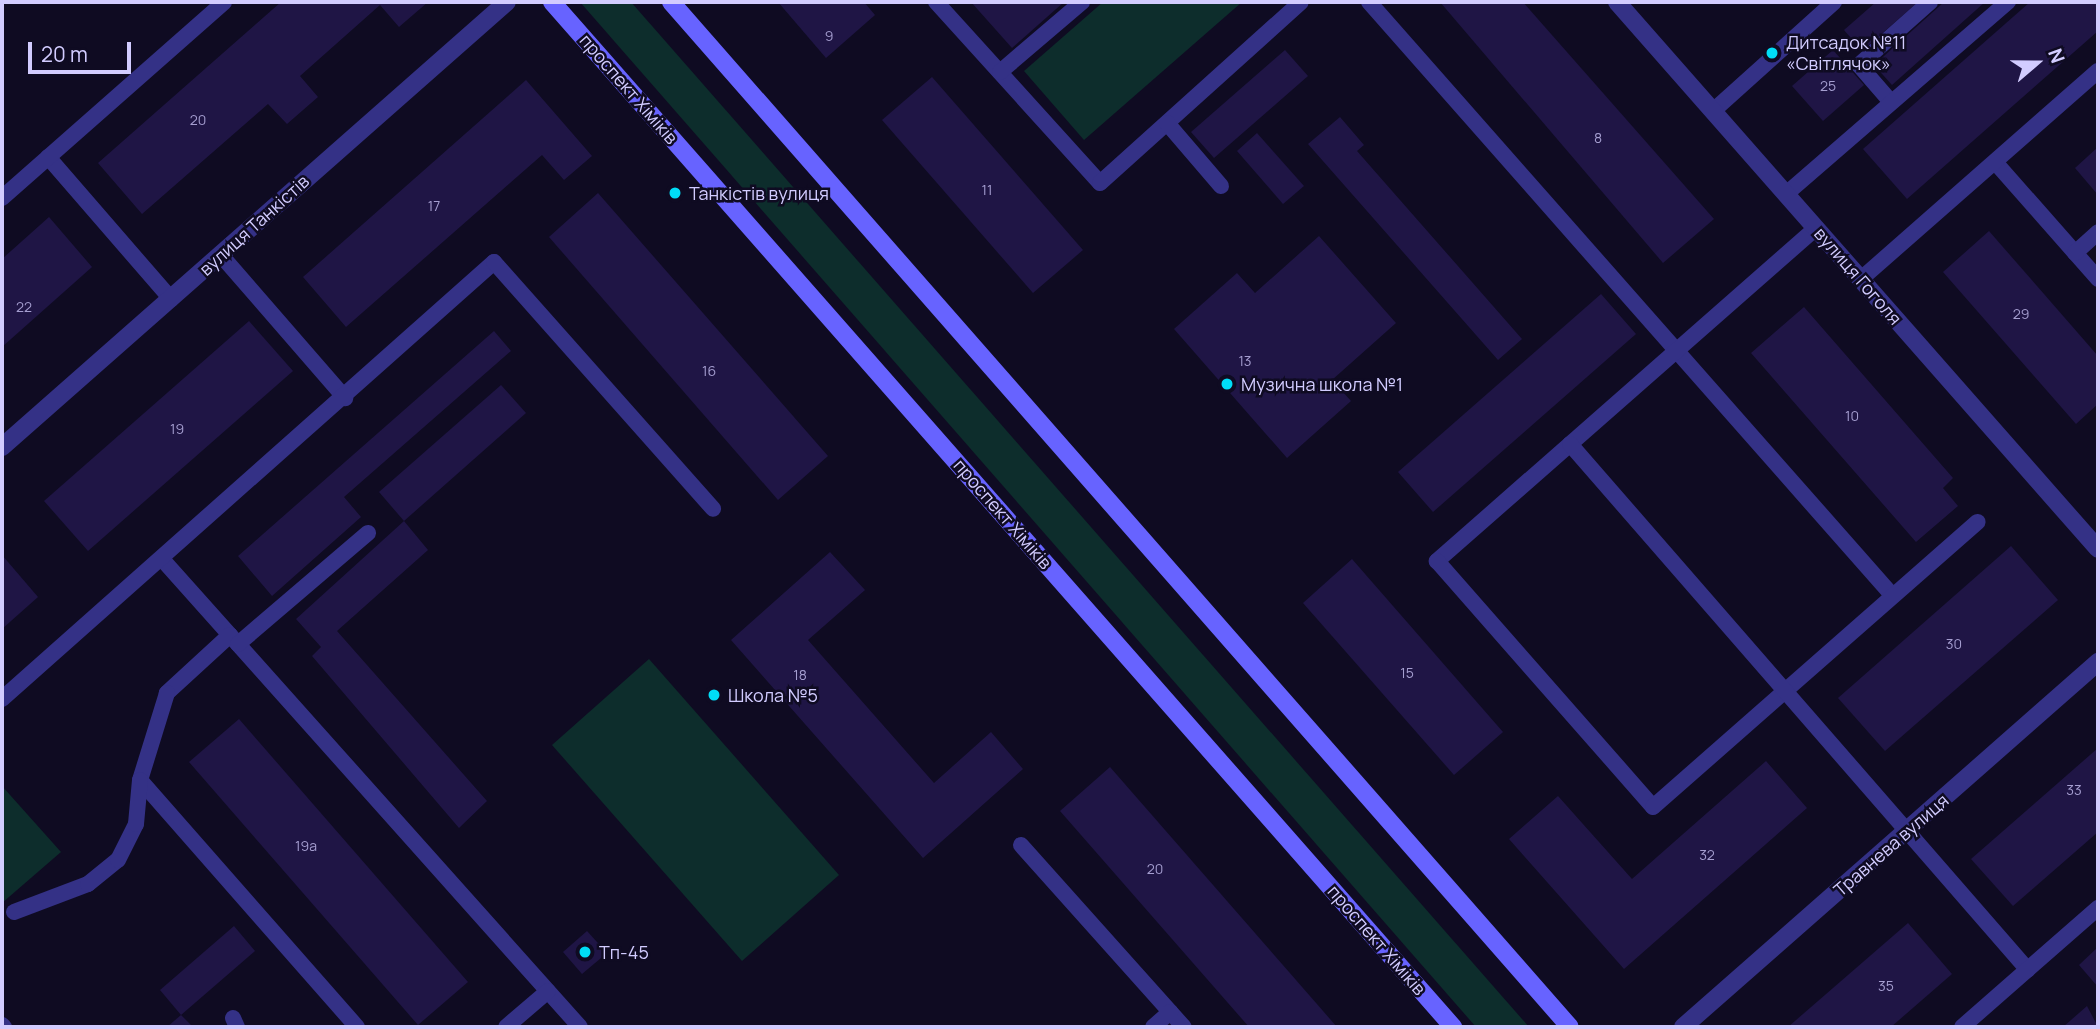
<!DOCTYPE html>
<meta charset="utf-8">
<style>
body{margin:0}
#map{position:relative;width:2100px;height:1029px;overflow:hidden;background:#0f0b22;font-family:Manrope,sans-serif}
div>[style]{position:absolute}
.green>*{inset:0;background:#0d2d2c}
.building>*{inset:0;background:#1f1545}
.service>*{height:16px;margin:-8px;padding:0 8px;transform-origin:8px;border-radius:8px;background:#343186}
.minor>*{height:18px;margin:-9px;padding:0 9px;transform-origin:9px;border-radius:9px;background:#343186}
.secondary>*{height:18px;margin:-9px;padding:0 9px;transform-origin:9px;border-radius:9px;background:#6763ff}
.dots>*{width:19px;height:19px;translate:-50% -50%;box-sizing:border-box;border:4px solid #0f0b22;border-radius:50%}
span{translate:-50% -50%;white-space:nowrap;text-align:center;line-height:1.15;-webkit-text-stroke:5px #0f0b22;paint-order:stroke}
.number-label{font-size:14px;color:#a59ed0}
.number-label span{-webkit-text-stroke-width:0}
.poi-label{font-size:18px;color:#d2ccff}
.left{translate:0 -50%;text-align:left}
.street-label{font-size:18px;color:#d2ccff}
.frame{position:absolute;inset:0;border:4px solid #d2ccff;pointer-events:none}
.north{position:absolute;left:2002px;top:28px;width:70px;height:70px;-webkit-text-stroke:5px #0f0b22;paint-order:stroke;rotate:70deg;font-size:19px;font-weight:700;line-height:28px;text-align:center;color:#d2ccff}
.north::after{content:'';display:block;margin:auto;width:24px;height:32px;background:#d2ccff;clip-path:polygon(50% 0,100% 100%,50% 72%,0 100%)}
.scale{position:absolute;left:28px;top:42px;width:103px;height:32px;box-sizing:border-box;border:4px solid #d2ccff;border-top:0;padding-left:9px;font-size:21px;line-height:24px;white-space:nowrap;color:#d2ccff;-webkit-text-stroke:5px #0f0b22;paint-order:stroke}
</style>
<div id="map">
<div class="green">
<div style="clip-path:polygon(580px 2px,631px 2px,1529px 1027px,1476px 1027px)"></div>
<div style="clip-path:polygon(1103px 2px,1242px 2px,1084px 140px,1024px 71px)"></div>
<div style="clip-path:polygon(649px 659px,839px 875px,742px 961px,552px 745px)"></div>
<div style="clip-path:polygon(2px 786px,61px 852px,2px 903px)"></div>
</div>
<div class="building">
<div style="clip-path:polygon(281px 2px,428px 2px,399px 27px,380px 5px,300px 76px,318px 97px,287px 124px,268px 104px,142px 214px,98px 163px)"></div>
<div style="clip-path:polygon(778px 2px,864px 2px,875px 15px,826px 58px)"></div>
<div style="clip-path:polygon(971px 2px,1064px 2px,1012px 48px)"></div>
<div style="clip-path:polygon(1440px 2px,1523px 2px,1714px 219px,1663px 263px)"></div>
<div style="clip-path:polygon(1876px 2px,1918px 2px,1862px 51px,1844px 30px)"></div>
<div style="clip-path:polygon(1944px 2px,1985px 2px,1892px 85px,1874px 65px)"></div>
<div style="clip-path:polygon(2030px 2px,2098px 2px,2098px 31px,1907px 199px,1863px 149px)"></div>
<div style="clip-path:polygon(1285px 50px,1308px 76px,1214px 158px,1191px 132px)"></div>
<div style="clip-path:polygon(1833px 50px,1864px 85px,1823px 121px,1792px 86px)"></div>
<div style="clip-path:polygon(932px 77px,1083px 250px,1033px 293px,882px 120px)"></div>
<div style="clip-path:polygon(526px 80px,592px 156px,564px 180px,542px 155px,346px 327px,303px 277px)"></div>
<div style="clip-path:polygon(1340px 117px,1364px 145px,1357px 151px,1522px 339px,1498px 360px,1308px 144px)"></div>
<div style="clip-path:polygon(1257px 133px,1304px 186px,1283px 204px,1237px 151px)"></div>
<div style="clip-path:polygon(2098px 147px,2098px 195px,2075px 168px)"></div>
<div style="clip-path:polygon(598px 193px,828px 456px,778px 500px,549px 237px)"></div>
<div style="clip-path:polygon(49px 217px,92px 267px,2px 347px,2px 259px)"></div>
<div style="clip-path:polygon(1989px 231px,2098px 356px,2098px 404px,2076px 424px,1943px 272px)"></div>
<div style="clip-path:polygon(1319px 236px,1396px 323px,1332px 380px,1351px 401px,1287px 458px,1174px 329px,1237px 273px,1255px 293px)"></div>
<div style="clip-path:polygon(1601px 294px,1636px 334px,1433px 512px,1398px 472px)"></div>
<div style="clip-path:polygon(1804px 307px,1953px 478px,1943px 488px,1958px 506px,1916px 542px,1751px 353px)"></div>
<div style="clip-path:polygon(249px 321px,293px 371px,88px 551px,44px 501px)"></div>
<div style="clip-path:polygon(494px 331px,511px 351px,344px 497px,361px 517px,272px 596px,238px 556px)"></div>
<div style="clip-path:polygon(501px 385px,526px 413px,404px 521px,379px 492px)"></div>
<div style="clip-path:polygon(404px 521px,428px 550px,337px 631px,487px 801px,459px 828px,312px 656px,321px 647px,296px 619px)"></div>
<div style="clip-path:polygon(2011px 546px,2058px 600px,1885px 751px,1838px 698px)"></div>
<div style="clip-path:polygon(830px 552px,865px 590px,808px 640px,934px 783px,991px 732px,1023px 769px,923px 858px,731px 640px)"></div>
<div style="clip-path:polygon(2px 555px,38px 597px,2px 629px)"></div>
<div style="clip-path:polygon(1352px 559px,1503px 732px,1454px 775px,1303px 603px)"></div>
<div style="clip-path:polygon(239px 719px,468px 982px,418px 1025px,189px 762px)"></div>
<div style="clip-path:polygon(2098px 748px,2098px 832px,2013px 906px,1971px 859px)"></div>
<div style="clip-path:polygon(1766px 761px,1807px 808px,1624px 969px,1509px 839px,1558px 796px,1632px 879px)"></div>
<div style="clip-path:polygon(1110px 767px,1337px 1027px,1249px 1027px,1060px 811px)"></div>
<div style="clip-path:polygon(1908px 923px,1952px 974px,1891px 1027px,1788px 1027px)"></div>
<div style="clip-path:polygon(234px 926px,255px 951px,181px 1015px,160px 990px)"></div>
<div style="clip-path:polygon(587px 931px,607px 953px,582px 974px,563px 952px)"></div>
<div style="clip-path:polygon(2098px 947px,2098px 987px,2079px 965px)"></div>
<div style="clip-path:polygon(2087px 1006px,2098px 1027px,2063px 1027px)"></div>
<div style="clip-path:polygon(181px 1015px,193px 1027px,167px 1027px)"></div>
</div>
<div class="service">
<div style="left:936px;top:2px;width:244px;rotate:47.8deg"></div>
<div style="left:1100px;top:183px;width:270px;rotate:-42deg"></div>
<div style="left:1369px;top:2px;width:791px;rotate:48.59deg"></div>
<div style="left:1000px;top:72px;width:108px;rotate:-40.5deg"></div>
<div style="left:1891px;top:102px;width:49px;rotate:-130.9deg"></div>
<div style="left:1859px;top:65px;width:95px;rotate:-41.6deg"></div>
<div style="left:1713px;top:111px;width:163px;rotate:-42deg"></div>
<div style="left:1167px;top:123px;width:83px;rotate:49.4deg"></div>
<div style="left:48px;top:157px;width:188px;rotate:49.1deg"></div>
<div style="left:1995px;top:162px;width:156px;rotate:48.6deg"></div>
<div style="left:1786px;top:194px;width:294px;rotate:-40.9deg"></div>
<div style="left:2px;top:198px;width:296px;rotate:-41.4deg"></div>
<div style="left:1816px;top:228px;width:505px;rotate:138.7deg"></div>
<div style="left:1437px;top:561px;width:327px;rotate:48.7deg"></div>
<div style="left:1653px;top:807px;width:432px;rotate:-41.3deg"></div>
<div style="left:2075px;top:253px;width:31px;rotate:-42deg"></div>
<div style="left:220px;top:254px;width:191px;rotate:49deg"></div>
<div style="left:1861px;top:279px;width:315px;rotate:-41.3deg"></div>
<div style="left:1570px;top:444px;width:697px;rotate:48.95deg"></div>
<div style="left:162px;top:559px;width:627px;rotate:48.23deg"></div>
<div style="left:230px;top:635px;width:86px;rotate:137.4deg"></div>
<div style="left:167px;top:693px;width:91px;rotate:107.2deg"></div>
<div style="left:140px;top:780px;width:329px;rotate:48.7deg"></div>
<div style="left:238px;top:644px;width:171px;rotate:-40.5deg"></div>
<div style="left:2px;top:699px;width:658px;rotate:-41.61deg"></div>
<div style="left:494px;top:262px;width:330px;rotate:48.4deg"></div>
<div style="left:1021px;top:845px;width:244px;rotate:48.2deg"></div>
<div style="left:14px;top:912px;width:79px;rotate:-20.7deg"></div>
<div style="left:88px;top:884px;width:38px;rotate:-39deg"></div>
<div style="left:118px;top:860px;width:40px;rotate:-63.4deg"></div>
<div style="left:136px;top:824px;width:44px;rotate:-84.8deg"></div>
<div style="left:233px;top:1018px;width:10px;rotate:66deg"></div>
<div style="left:2px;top:1025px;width:3px;rotate:45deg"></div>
<div style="left:506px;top:1027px;width:55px;rotate:-40.6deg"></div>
<div style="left:1153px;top:1027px;width:23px;rotate:-41deg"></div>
<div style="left:1962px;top:1027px;width:181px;rotate:-41.2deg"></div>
</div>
<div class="minor">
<div style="left:1617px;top:2px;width:728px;rotate:48.67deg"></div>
<div style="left:2px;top:447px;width:673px;rotate:-41.39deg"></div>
<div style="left:1683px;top:1027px;width:553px;rotate:-41.33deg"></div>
</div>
<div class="secondary">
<div style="left:552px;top:2px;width:1365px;rotate:48.68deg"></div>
<div style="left:671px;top:2px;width:1363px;rotate:48.75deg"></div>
</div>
<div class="dots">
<div style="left:1772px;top:53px;background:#00ddf7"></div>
<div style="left:675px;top:193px;background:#00ddf7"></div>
<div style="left:1227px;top:384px;background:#00ddf7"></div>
<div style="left:714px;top:695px;background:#00ddf7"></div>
<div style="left:585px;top:952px;background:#00ddf7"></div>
</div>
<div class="number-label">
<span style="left:829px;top:36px">9</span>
<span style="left:1828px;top:86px">25</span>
<span style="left:198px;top:120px">20</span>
<span style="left:1598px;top:138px">8</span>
<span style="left:987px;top:190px">11</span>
<span style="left:434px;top:206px">17</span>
<span style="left:24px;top:307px">22</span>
<span style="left:2021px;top:314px">29</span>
<span style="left:1245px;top:361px">13</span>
<span style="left:709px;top:371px">16</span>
<span style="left:1852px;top:416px">10</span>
<span style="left:177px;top:429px">19</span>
<span style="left:1954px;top:644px">30</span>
<span style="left:1407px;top:673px">15</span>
<span style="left:800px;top:675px">18</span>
<span style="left:2074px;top:790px">33</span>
<span style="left:306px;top:846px">19а</span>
<span style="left:1707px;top:855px">32</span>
<span style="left:1155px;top:869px">20</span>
<span style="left:1886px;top:986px">35</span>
</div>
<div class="poi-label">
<span class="left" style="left:1786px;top:53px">Дитсадок №11<br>«Світлячок»</span>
<span class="left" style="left:689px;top:193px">Танкістів вулиця</span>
<span class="left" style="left:1241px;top:384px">Музична школа №1</span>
<span class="left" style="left:728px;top:695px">Школа №5</span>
<span class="left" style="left:599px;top:952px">Тп-45</span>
</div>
<div class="street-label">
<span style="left:629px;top:89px;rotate:49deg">проспект Хіміків</span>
<span style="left:254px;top:225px;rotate:-42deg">вулиця Танкістів</span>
<span style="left:1858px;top:276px;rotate:49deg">вулиця Гоголя</span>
<span style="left:1003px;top:514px;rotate:49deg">проспект Хіміків</span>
<span style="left:1891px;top:845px;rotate:-41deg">Травнева вулиця</span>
<span style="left:1377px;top:940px;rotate:49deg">проспект Хіміків</span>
</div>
<div class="frame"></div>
<div class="north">N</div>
<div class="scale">20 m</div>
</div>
